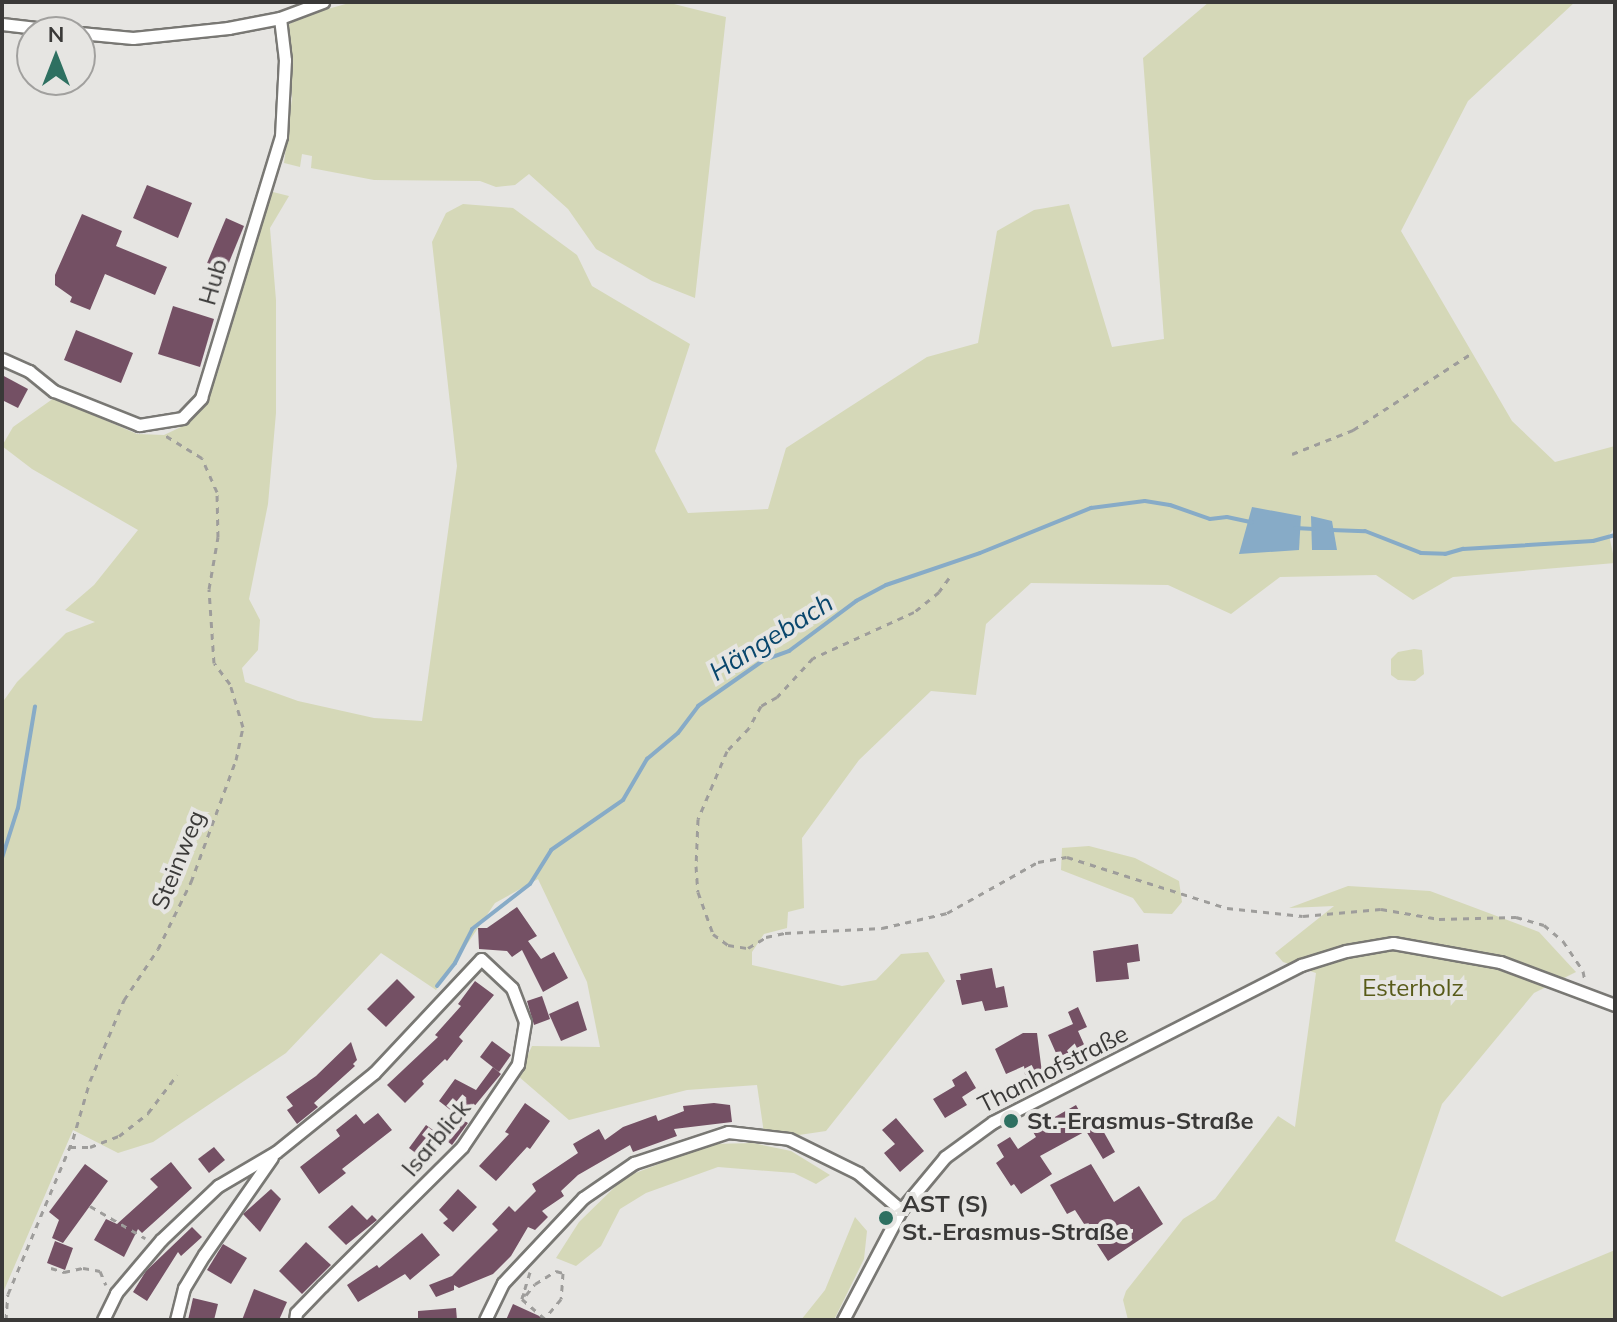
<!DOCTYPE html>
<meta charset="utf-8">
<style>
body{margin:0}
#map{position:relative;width:1617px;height:1322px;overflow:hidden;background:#e6e5e2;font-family:Mulish,sans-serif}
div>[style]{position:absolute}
.green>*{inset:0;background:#d5d8b8}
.water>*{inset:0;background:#87abc7}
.stream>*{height:4px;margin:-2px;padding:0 2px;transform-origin:2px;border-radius:2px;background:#87abc7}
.building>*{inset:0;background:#745064}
.path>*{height:3px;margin-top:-1.5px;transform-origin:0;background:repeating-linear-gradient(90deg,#9e9d9b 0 6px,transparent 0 12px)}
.roads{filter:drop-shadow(2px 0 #797874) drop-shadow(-2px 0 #797874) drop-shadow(0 2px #797874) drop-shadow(0 -2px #797874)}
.street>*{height:11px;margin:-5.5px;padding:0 5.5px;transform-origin:5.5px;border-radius:5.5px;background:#fff}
.dots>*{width:22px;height:22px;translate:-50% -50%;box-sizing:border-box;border:4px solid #e6e5e2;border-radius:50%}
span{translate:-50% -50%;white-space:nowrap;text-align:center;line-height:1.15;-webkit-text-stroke:8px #e6e5e2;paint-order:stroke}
.street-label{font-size:24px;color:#3a3938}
.park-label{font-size:24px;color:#585b19}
.poi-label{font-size:24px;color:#3a3938;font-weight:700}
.left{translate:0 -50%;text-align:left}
.water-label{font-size:26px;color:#09466c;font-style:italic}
.frame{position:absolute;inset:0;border:4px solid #3a3938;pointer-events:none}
.north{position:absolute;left:16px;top:16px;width:80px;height:80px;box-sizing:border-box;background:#e6e5e2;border:2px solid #a1a09e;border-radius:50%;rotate:0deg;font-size:22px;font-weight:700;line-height:32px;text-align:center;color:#3a3938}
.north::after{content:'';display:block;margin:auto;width:28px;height:36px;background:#2e7061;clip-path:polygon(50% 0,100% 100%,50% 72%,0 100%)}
</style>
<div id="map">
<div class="green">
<div style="clip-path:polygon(353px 2px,666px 2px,726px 17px,695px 298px,652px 281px,596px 249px,568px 209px,529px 174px,515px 185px,496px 187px,480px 181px,374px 180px,311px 168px,312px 156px,302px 154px,300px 167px,284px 163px,292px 98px,287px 26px,302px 16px)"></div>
<div style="clip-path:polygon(1209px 2px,1575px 2px,1468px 101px,1401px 231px,1512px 421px,1555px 462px,1615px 446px,1615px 527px,1609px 535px,1615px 563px,1453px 577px,1413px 600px,1376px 575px,1280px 577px,1231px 614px,1168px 585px,1031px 583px,986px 624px,976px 695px,931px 691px,859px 760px,802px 838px,804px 908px,788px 912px,787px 928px,764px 934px,752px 952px,752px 965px,842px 986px,876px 980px,901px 954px,928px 952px,945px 981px,826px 1131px,765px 1140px,757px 1085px,687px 1090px,569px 1120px,518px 1076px,532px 1046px,600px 1047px,587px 982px,538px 879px,495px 903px,436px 990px,381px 953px,286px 1053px,153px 1142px,118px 1153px,73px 1130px,2px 1295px,2px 703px,17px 682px,66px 633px,95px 622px,65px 610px,94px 585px,138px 530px,32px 469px,2px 446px,13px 427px,54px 398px,137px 434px,164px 435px,181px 427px,205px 406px,218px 372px,269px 191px,289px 196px,270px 228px,276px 300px,276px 413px,268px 504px,249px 599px,260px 620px,258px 650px,242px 668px,245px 682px,298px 701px,374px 718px,422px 721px,457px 466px,432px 242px,446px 213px,463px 204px,513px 208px,577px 255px,592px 286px,690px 344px,655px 451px,688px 513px,768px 509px,786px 448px,927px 357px,978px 343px,997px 231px,1034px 210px,1069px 204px,1112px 347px,1164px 339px,1143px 58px)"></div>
<div style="clip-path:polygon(1414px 649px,1422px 650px,1424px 674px,1415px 681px,1398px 680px,1391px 675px,1391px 659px,1398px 652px)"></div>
<div style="clip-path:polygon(1089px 846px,1135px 858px,1179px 881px,1182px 902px,1172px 914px,1144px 913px,1133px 898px,1061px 870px,1062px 848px)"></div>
<div style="clip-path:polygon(1348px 886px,1430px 891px,1539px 932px,1576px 972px,1534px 993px,1442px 1104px,1395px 1241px,1502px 1297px,1615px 1250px,1615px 1320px,1128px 1320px,1123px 1300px,1126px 1291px,1183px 1219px,1215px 1199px,1278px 1116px,1295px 1127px,1316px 973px,1283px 962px,1275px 953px,1334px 906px,1289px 908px)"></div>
<div style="clip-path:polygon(753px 1143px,791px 1151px,830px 1175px,816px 1184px,794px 1173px,718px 1167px,646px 1193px,620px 1209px,601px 1246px,576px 1266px,556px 1258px,579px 1222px,625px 1177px,711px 1144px)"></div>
<div style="clip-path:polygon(855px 1217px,867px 1231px,864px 1259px,834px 1320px,801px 1320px,825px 1290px)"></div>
</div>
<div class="water">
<div style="clip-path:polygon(1252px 507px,1301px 516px,1299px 550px,1239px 554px)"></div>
<div style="clip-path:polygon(1311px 516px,1332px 521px,1337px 550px,1312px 550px)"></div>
</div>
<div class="stream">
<div style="left:1295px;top:528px;width:19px;rotate:3deg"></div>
<div style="left:1331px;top:530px;width:34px;rotate:2deg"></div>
<div style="left:1365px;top:531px;width:60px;rotate:21.4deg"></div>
<div style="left:1421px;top:553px;width:24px;rotate:2deg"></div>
<div style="left:1445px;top:554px;width:19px;rotate:-16deg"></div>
<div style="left:1463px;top:549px;width:130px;rotate:-3.5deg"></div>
<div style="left:1593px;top:541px;width:23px;rotate:-15deg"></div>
<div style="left:2px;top:858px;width:52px;rotate:-72.3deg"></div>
<div style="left:18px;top:808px;width:103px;rotate:-80.5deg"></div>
<div style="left:437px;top:986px;width:29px;rotate:-52deg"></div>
<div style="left:455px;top:963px;width:38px;rotate:-63deg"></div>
<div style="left:472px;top:929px;width:73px;rotate:-37.8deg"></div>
<div style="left:530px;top:884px;width:40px;rotate:-58deg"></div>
<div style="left:551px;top:850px;width:88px;rotate:-34.8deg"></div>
<div style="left:623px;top:800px;width:48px;rotate:-59.7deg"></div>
<div style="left:647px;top:759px;width:40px;rotate:-40deg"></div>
<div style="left:678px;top:733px;width:34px;rotate:-53deg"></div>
<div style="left:698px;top:706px;width:80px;rotate:-34.9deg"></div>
<div style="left:764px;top:660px;width:27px;rotate:-20deg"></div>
<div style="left:789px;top:651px;width:84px;rotate:-36.7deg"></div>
<div style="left:856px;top:601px;width:34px;rotate:-28deg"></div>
<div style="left:886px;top:585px;width:99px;rotate:-18.8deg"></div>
<div style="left:980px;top:553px;width:120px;rotate:-22.1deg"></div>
<div style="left:1091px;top:508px;width:54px;rotate:-7.4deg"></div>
<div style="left:1145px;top:501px;width:25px;rotate:9deg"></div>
<div style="left:1170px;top:505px;width:42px;rotate:19.3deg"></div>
<div style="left:1210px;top:519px;width:17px;rotate:-7deg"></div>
<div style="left:1227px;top:517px;width:25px;rotate:12deg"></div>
</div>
<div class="building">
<div style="clip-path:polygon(147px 185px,192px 203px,178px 238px,133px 218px)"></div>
<div style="clip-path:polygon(82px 214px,122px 231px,116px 246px,167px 267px,155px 295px,105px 274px,90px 310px,70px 302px,72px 297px,55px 285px,55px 275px)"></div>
<div style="clip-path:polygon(226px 218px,244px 226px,223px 277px,205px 268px)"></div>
<div style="clip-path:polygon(173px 306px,214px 319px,200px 367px,158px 354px)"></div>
<div style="clip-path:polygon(76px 330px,133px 353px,121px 383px,64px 360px)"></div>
<div style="clip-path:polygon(2px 375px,28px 389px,18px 408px,2px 400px)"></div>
<div style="clip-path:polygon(517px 907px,537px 936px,528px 941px,541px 959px,554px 952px,568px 978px,543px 992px,522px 950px,512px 957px,507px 951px,479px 949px,478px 928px,487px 928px)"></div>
<div style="clip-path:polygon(1138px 944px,1140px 961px,1127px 963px,1129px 979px,1096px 982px,1093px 951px)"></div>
<div style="clip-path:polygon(992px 968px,996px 988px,1004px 986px,1008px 1007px,985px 1011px,982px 1001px,962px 1005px,956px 980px,961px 980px,960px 974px)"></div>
<div style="clip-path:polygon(397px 979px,415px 997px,386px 1027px,367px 1009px)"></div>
<div style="clip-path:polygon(475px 981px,494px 995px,459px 1037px,463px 1041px,447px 1061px,445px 1059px,422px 1081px,424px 1084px,405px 1103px,387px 1085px,438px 1037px,435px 1035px,461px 1006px,458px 1004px)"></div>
<div style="clip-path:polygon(542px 996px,550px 1019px,534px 1025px,527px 1001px)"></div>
<div style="clip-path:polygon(578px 1001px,587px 1030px,561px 1041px,549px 1014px)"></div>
<div style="clip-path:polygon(1078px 1007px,1087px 1027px,1078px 1031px,1087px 1051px,1060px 1062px,1048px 1035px,1073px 1024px,1068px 1012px)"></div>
<div style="clip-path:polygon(1023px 1033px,1037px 1033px,1042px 1073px,1025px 1075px,1024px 1066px,1006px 1074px,995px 1049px)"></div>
<div style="clip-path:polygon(492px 1041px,511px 1055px,499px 1072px,480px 1057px)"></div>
<div style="clip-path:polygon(351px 1042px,357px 1060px,353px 1064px,355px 1066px,314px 1103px,318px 1107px,297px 1124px,287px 1110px,293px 1106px,286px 1097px,316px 1076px)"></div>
<div style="clip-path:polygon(493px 1067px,501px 1074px,463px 1120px,468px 1123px,452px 1145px,442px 1137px,458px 1116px,439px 1101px,455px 1079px,476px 1090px)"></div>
<div style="clip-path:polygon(966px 1071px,976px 1088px,962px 1097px,967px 1105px,945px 1118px,933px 1099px,955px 1086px,952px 1080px)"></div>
<div style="clip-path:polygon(525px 1103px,550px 1121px,530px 1149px,527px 1147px,496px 1181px,479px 1166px,509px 1134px,505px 1132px)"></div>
<div style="clip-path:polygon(714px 1103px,730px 1105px,732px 1122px,674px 1129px,677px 1136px,633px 1152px,630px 1145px,578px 1175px,561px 1191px,564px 1196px,542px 1211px,548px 1217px,535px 1230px,528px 1227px,511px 1256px,493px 1274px,459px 1288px,454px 1285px,454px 1290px,436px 1297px,429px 1285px,452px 1276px,498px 1230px,492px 1224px,509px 1206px,515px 1212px,536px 1191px,532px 1184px,578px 1153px,573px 1144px,599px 1129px,605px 1140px,623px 1127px,656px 1115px,658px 1121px,684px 1111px,683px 1106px)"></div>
<div style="clip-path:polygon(1076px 1105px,1087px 1125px,1097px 1120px,1115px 1152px,1103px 1159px,1086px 1131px,1040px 1156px,1052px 1174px,1021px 1194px,1014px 1184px,1011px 1186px,996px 1163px,1004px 1157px,997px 1145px,1010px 1137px,1018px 1149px,1036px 1137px,1032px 1130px)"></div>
<div style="clip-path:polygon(378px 1113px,392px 1130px,342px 1169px,346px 1173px,319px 1194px,300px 1167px,340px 1136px,336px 1130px,356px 1114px,364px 1124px)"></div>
<div style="clip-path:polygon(896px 1118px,924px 1151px,900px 1172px,884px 1153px,895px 1144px,882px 1130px)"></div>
<div style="clip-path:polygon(426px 1125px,447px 1140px,429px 1163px,409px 1148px)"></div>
<div style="clip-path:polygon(214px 1147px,225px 1160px,209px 1173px,198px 1159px)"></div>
<div style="clip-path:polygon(171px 1162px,192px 1188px,142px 1233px,138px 1229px,124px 1257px,94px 1240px,106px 1219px,117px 1224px,158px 1187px,150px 1179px)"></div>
<div style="clip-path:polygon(85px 1164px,108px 1181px,63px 1243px,52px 1238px,59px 1220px,49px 1212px)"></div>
<div style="clip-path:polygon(1091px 1164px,1114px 1202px,1139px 1186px,1163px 1224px,1108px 1261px,1075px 1210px,1067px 1214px,1050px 1185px)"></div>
<div style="clip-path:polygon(271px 1189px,281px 1199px,260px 1232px,243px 1214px)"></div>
<div style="clip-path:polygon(458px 1189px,477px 1207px,453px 1232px,443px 1223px,448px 1219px,439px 1210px)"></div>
<div style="clip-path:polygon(352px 1205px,367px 1220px,372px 1215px,377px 1220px,346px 1245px,328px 1227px)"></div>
<div style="clip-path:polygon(192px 1227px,202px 1237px,181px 1256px,178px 1252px,147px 1301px,133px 1292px,146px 1271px)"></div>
<div style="clip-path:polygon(422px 1233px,440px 1255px,410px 1280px,405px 1274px,358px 1302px,347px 1285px,377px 1265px,379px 1268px)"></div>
<div style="clip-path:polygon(55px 1241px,73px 1248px,65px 1270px,47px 1263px)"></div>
<div style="clip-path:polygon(306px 1242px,331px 1265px,302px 1294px,279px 1271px)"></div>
<div style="clip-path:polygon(223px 1244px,247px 1258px,231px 1284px,207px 1270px)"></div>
<div style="clip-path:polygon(254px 1289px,287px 1302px,279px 1320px,242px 1320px)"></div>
<div style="clip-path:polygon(193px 1298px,218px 1304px,214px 1320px,188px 1320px)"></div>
<div style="clip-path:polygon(513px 1304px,548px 1320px,506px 1320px)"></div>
<div style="clip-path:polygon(456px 1308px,457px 1320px,418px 1320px,418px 1311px)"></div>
</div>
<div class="path">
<div style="left:1292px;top:454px;width:66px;rotate:-21.5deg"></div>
<div style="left:1353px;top:430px;width:142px;rotate:-32.9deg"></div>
<div style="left:949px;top:578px;width:17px;rotate:126deg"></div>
<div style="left:939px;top:592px;width:32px;rotate:141deg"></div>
<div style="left:914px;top:612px;width:111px;rotate:155.5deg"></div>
<div style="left:813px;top:658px;width:53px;rotate:132.7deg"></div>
<div style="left:777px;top:697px;width:18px;rotate:151deg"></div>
<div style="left:761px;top:706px;width:25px;rotate:119deg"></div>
<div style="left:749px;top:728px;width:32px;rotate:134deg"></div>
<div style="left:727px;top:751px;width:74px;rotate:113.1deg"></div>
<div style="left:698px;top:819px;width:47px;rotate:92.4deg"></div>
<div style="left:696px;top:866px;width:26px;rotate:86deg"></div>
<div style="left:698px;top:892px;width:45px;rotate:70.3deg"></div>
<div style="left:713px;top:934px;width:19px;rotate:36deg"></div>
<div style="left:728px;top:945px;width:20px;rotate:9deg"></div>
<div style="left:748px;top:948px;width:21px;rotate:-31deg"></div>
<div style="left:766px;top:937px;width:19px;rotate:-12deg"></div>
<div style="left:785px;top:933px;width:97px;rotate:-3deg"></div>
<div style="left:882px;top:928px;width:67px;rotate:-13deg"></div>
<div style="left:947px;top:913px;width:104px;rotate:-29.3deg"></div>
<div style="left:1038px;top:862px;width:29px;rotate:-10deg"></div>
<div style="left:1067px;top:857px;width:168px;rotate:17.7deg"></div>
<div style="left:1227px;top:908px;width:76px;rotate:6deg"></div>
<div style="left:1303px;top:916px;width:78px;rotate:-5.1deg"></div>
<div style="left:1381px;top:909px;width:59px;rotate:9.8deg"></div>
<div style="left:1439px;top:919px;width:77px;rotate:-1.5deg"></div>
<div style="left:1516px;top:917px;width:29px;rotate:16deg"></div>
<div style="left:1544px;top:925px;width:25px;rotate:40deg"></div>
<div style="left:1563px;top:941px;width:36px;rotate:56deg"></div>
<div style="left:1583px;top:971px;width:10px;rotate:79deg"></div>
<div style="left:70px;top:1147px;width:20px"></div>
<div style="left:90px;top:1147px;width:31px;rotate:-21deg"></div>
<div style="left:119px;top:1136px;width:37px;rotate:-38deg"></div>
<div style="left:148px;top:1113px;width:48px;rotate:-52.7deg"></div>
<div style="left:90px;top:1206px;width:64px;rotate:30.2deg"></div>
<div style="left:51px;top:1268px;width:14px;rotate:17deg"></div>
<div style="left:64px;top:1272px;width:19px;rotate:-12deg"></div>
<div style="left:83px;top:1268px;width:12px;rotate:9deg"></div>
<div style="left:95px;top:1270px;width:5px;rotate:11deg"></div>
<div style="left:100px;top:1271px;width:15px;rotate:67deg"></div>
<div style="left:530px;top:1272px;width:28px;rotate:107deg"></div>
<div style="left:522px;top:1299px;width:32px;rotate:41deg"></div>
<div style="left:522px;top:1294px;width:4px;rotate:14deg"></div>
<div style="left:526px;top:1295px;width:14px;rotate:-51deg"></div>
<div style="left:535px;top:1284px;width:25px;rotate:-32deg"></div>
<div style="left:556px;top:1271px;width:7px;rotate:16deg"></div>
<div style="left:563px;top:1273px;width:26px;rotate:94deg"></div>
<div style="left:561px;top:1299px;width:23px;rotate:130deg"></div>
<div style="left:6px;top:1320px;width:26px;rotate:-86deg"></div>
<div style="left:8px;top:1294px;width:168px;rotate:-67.2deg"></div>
<div style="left:73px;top:1139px;width:60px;rotate:-73.7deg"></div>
<div style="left:90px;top:1081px;width:88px;rotate:-67.2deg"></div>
<div style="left:124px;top:1000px;width:61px;rotate:-56.3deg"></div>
<div style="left:158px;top:949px;width:75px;rotate:-63.8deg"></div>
<div style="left:191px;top:882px;width:130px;rotate:-69.8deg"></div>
<div style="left:236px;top:760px;width:34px;rotate:-78deg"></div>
<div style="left:243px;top:727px;width:45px;rotate:-106.8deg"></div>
<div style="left:230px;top:684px;width:26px;rotate:-127deg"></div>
<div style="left:214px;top:663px;width:74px;rotate:-93.9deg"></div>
<div style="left:209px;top:589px;width:53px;rotate:-80.2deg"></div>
<div style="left:218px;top:537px;width:45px;rotate:-91.3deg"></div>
<div style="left:217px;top:492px;width:37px;rotate:-114deg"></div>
<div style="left:202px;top:458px;width:46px;rotate:-148.4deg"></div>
</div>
<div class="roads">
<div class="street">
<div style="left:2px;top:24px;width:69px;rotate:6.6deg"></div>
<div style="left:80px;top:33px;width:53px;rotate:5.4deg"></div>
<div style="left:133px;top:38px;width:96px;rotate:-6deg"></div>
<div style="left:228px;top:28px;width:53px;rotate:-10.9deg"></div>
<div style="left:280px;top:18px;width:46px;rotate:-20.4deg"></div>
<div style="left:2px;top:359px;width:30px;rotate:24deg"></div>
<div style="left:29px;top:371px;width:32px;rotate:39deg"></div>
<div style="left:54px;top:391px;width:92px;rotate:21.8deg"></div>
<div style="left:139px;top:425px;width:44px;rotate:-9.2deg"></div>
<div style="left:182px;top:418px;width:28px;rotate:-46deg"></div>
<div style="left:201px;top:398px;width:274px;rotate:-73deg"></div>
<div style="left:281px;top:136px;width:76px;rotate:-87deg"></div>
<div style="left:285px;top:60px;width:42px;rotate:-96.8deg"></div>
<div style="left:103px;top:1320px;width:30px;rotate:-64deg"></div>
<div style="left:116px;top:1293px;width:70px;rotate:-49.7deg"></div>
<div style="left:161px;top:1240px;width:79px;rotate:-43.5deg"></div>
<div style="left:218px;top:1186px;width:67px;rotate:-30.4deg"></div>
<div style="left:276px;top:1152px;width:126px;rotate:-38.9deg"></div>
<div style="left:374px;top:1073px;width:156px;rotate:-46.8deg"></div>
<div style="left:481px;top:959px;width:42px;rotate:43.1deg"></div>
<div style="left:512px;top:988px;width:36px;rotate:69deg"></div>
<div style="left:525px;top:1022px;width:43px;rotate:99.5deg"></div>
<div style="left:518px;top:1064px;width:100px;rotate:124deg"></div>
<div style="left:462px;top:1147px;width:197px;rotate:135.2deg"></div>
<div style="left:322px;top:1286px;width:37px;rotate:134deg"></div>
<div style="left:296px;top:1313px;width:7px;rotate:98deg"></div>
<div style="left:176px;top:1320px;width:33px;rotate:-76deg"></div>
<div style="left:184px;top:1288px;width:39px;rotate:-59deg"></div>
<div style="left:204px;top:1255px;width:119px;rotate:-55.2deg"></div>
<div style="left:485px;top:1320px;width:41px;rotate:-64.1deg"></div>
<div style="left:503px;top:1283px;width:117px;rotate:-46.7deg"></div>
<div style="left:583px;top:1198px;width:62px;rotate:-34.5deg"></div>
<div style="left:634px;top:1163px;width:99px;rotate:-18.3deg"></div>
<div style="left:728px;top:1132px;width:61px;rotate:6.5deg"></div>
<div style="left:789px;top:1139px;width:77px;rotate:26.2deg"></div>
<div style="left:858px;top:1173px;width:57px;rotate:40.7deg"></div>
<div style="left:843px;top:1320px;width:124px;rotate:-62.2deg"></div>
<div style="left:901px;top:1210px;width:69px;rotate:-50.3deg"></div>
<div style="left:945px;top:1157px;width:59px;rotate:-36.1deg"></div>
<div style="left:993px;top:1122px;width:346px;rotate:-27deg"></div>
<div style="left:1301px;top:965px;width:47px;rotate:-17.3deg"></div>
<div style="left:1346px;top:951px;width:48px;rotate:-9.7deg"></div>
<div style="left:1393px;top:943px;width:109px;rotate:10.1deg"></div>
<div style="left:1500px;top:962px;width:123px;rotate:20.5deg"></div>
</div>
</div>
<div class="dots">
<div style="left:1011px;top:1121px;background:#2e7061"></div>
<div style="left:886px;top:1218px;background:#2e7061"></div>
</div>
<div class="street-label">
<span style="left:213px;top:282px;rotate:-74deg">Hub</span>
<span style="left:178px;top:860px;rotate:-68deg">Steinweg</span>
<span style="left:1053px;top:1069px;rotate:-27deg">Thanhofstraße</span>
<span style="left:436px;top:1138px;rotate:-50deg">Isarblick</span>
</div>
<div class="park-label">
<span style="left:1413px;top:988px">Esterholz</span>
</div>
<div class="poi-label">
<span class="left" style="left:1027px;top:1121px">St.-Erasmus-Straße</span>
<span class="left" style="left:902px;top:1218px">AST (S)<br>St.-Erasmus-Straße</span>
</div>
<div class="water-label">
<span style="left:771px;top:637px;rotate:-32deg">Hängebach</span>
</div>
<div class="frame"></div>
<div class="north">N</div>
</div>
